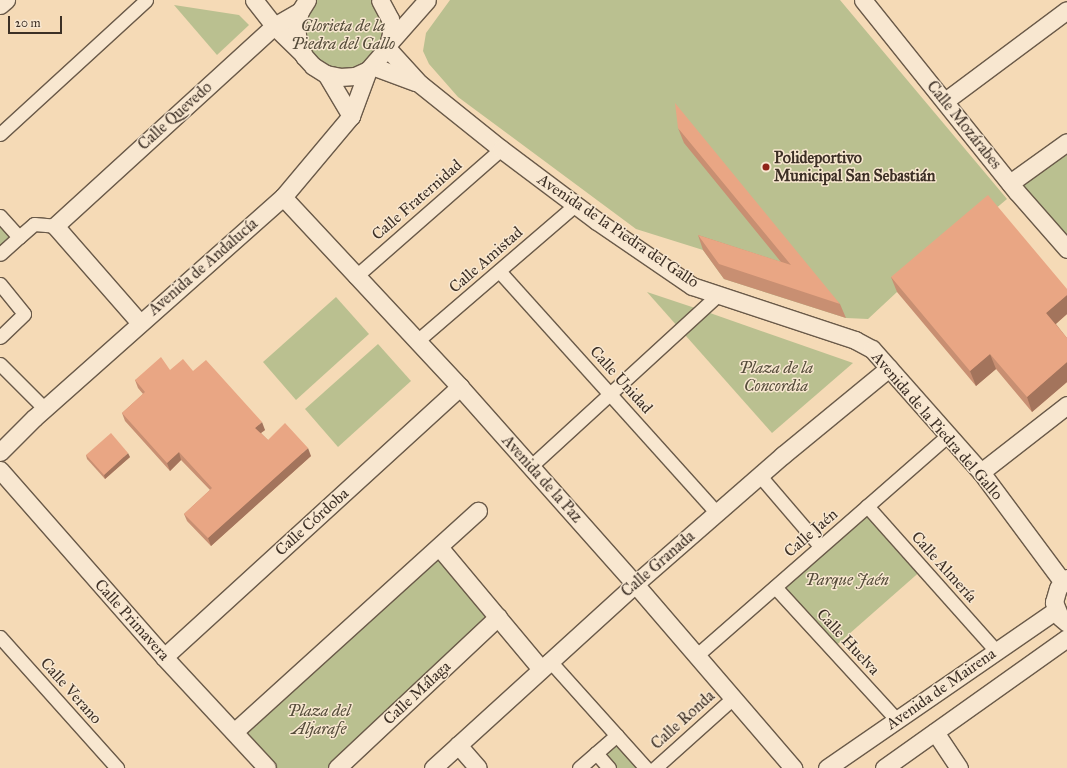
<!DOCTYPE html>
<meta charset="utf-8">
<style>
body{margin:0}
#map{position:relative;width:1067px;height:768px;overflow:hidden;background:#f5dab6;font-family:"IM FELL Great Primer",serif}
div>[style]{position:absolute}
.green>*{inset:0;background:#bac090}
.roads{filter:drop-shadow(1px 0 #6a5a49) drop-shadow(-1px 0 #6a5a49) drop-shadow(0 1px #6a5a49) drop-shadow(0 -1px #6a5a49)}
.pedestrian>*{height:13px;margin:-6.5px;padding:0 6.5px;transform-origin:6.5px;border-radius:6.5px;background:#f8e7d0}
.minor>*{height:17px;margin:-8.5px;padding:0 8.5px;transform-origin:8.5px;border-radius:8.5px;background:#f8e7d0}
.wall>*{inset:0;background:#c88f72}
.shaded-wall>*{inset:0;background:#a3745c}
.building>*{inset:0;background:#e9a684}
.dots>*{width:11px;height:11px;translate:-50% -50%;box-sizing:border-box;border:2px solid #f8e7d0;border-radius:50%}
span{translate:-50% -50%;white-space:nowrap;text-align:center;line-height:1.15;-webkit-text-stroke:3px #f8e7d0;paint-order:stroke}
.park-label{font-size:16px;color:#554c3a;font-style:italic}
.street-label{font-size:16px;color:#3c2f25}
.poi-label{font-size:16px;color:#3c2f25;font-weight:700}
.left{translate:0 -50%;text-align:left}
.scale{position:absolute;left:8px;top:16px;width:54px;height:18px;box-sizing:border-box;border:2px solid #3c2f25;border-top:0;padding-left:5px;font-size:12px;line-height:14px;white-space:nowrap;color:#3c2f25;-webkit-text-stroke:3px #f8e7d0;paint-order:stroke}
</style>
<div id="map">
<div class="green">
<div style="clip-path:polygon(315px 0,372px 0,383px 20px,384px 33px,372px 59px,347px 71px,320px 64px,303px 41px,305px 14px)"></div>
<div style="clip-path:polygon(450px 0,840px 0,1007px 199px,897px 292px,868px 319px,846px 318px,724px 279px,703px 250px,636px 229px,458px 97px,429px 64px,423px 51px,426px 33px)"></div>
<div style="clip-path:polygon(174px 5px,239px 15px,249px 25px,217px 55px)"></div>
<div style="clip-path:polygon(1067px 142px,1067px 249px,1010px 183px)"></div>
<div style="clip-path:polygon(0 216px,19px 237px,0 254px)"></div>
<div style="clip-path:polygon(647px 292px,710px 313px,853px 363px,772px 433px)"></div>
<div style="clip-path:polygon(336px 297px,369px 334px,296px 400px,263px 362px)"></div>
<div style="clip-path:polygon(378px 344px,411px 381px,338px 447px,305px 409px)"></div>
<div style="clip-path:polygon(867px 506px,923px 569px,832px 649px,775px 587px)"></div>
<div style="clip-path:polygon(439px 547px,498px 617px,337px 768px,267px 768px,235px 731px)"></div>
<div style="clip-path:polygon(617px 735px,646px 768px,609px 768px,596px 753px)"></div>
</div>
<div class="roads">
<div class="pedestrian">
<div style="left:0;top:134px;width:198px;rotate:-42.5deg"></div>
<div style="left:0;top:216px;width:28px;rotate:48deg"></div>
<div style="left:19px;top:237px;width:25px;rotate:138deg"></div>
<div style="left:19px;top:237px;width:20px;rotate:-41deg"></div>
<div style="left:34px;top:224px;width:21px;rotate:5deg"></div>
<div style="left:499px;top:271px;width:326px;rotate:48deg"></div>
<div style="left:355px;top:277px;width:194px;rotate:-41.2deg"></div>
<div style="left:0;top:284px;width:38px;rotate:51deg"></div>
<div style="left:24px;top:314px;width:33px;rotate:136deg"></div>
<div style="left:417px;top:341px;width:210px;rotate:-40.7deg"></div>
<div style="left:0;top:364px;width:64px;rotate:45deg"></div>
<div style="left:530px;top:467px;width:255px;rotate:-42.5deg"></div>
<div style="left:760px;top:476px;width:92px;rotate:49.4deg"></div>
<div style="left:867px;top:506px;width:194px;rotate:48.3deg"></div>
<div style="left:775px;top:587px;width:180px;rotate:47.5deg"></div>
<div style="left:0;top:637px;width:176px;rotate:48.2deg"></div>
<div style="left:697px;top:655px;width:332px;rotate:-41.2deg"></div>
<div style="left:549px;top:660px;width:145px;rotate:48.1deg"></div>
<div style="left:596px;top:753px;width:20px;rotate:49deg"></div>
<div style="left:579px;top:768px;width:50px;rotate:-41deg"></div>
<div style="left:655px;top:768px;width:105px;rotate:-41.9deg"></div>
</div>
<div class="minor">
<div style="left:254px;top:0;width:33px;rotate:52deg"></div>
<div style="left:274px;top:26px;width:39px;rotate:44deg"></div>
<div style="left:307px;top:0;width:13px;rotate:122deg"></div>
<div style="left:300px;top:11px;width:16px;rotate:105deg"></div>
<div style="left:296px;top:26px;width:16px;rotate:83deg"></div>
<div style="left:298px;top:42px;width:15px;rotate:67deg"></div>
<div style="left:304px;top:56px;width:13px;rotate:48deg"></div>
<div style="left:313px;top:66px;width:15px;rotate:32deg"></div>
<div style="left:326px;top:74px;width:14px;rotate:12deg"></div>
<div style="left:340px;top:77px;width:15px;rotate:-4deg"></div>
<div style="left:355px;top:76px;width:14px;rotate:-25deg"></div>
<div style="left:368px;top:70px;width:29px;rotate:-49deg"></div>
<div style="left:387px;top:48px;width:15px;rotate:-74deg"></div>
<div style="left:391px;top:34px;width:15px;rotate:-94deg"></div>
<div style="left:390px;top:19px;width:21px;rotate:-118deg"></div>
<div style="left:863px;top:0;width:246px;rotate:51.3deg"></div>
<div style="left:1017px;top:192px;width:76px;rotate:48.7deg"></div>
<div style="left:0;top:5px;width:8px;rotate:-40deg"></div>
<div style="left:389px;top:43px;width:57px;rotate:-48.5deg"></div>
<div style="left:387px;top:48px;width:49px;rotate:47.5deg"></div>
<div style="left:420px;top:84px;width:104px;rotate:38.7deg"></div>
<div style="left:501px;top:149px;width:120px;rotate:36.9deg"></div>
<div style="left:597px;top:221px;width:115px;rotate:34.4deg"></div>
<div style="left:692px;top:286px;width:172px;rotate:18.3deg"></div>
<div style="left:855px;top:340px;width:19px;rotate:28deg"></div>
<div style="left:872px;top:349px;width:164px;rotate:48.5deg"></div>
<div style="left:981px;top:472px;width:136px;rotate:53.4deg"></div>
<div style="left:372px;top:66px;width:46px;rotate:20.4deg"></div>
<div style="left:326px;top:74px;width:49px;rotate:59.2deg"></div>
<div style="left:945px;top:101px;width:152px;rotate:-36.7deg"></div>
<div style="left:1010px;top:183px;width:70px;rotate:-35.7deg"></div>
<div style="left:283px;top:197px;width:260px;rotate:47deg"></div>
<div style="left:460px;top:387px;width:264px;rotate:48.4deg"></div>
<div style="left:635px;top:584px;width:243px;rotate:49.3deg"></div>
<div style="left:140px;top:323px;width:129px;rotate:-131.2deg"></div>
<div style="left:55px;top:226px;width:297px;rotate:-42.4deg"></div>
<div style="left:274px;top:26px;width:30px;rotate:-30deg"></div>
<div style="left:0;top:452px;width:48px;rotate:-45deg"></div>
<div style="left:34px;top:418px;width:333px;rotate:-41.6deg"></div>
<div style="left:283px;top:197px;width:106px;rotate:-50deg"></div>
<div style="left:351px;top:116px;width:49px;rotate:-69.7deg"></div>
<div style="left:0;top:470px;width:249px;rotate:48.7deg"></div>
<div style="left:164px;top:657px;width:151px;rotate:47.1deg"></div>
<div style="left:981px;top:472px;width:109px;rotate:-37.9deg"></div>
<div style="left:439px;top:547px;width:158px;rotate:50.1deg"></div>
<div style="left:1067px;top:578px;width:13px;rotate:132deg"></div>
<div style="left:1058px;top:588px;width:15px;rotate:106deg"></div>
<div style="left:1054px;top:602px;width:16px;rotate:68deg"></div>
<div style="left:1060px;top:617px;width:9px;rotate:41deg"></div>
<div style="left:164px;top:657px;width:401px;rotate:-42.4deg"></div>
<div style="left:235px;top:731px;width:328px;rotate:-42.2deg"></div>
<div style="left:935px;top:732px;width:43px;rotate:56.3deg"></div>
<div style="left:458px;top:745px;width:30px;rotate:49deg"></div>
<div style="left:337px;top:768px;width:221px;rotate:-43.2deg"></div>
<div style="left:433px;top:768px;width:273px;rotate:-42.3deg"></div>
<div style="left:635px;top:584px;width:196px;rotate:-41.1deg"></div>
<div style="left:783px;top:455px;width:137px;rotate:-39.4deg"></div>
<div style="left:827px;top:768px;width:278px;rotate:-34.6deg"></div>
<div style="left:884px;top:768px;width:224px;rotate:-35.4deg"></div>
</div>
</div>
<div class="wall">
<div style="clip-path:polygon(678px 128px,840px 304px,846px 318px,724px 279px,703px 250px,698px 235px,781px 262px,684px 143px)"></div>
<div style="clip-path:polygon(891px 277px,1067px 289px,1067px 314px,1056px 324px,1067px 338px,1067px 382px,1032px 412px,996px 369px,976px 386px,897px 292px)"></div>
<div style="clip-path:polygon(170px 370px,193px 371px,265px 430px,261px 433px,268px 440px,311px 456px,211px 546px,187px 521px,184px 514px,210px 490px,181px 460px,170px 471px,125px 421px,122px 413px,143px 394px,138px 388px,135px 380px)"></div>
<div style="clip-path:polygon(86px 455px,130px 457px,105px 479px,87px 459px)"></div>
</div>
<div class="shaded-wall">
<div style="clip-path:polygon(1067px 295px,1067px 314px,1051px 328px,1046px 313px)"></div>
<div style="clip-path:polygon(990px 354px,996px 369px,976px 386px,970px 371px)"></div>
<div style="clip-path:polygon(1067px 362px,1067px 382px,1032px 412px,1027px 397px)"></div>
<div style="clip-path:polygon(262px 422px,265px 430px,258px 435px,255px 428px)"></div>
<div style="clip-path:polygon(308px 448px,311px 456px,211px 546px,208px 538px)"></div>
<div style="clip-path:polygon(179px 452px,181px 460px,170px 471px,167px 463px)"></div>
<div style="clip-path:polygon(128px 453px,130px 457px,105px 479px,104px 475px)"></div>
</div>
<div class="building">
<div style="clip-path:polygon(675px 103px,840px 304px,719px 264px,698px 235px,791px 265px,678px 128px)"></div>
<div style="clip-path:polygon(988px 195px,1067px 289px,1067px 295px,1046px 313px,1067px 338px,1067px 362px,1027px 397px,990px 354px,970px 371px,891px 277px)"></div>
<div style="clip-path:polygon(161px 357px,170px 370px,183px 359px,193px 371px,206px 360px,262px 422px,255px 428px,268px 440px,285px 423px,308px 448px,208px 538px,184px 514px,212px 488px,179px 452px,167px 463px,122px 413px,145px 392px,135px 380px)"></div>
<div style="clip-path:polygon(111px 433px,128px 453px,104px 475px,86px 455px)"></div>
</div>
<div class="dots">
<div style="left:766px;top:167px;background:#8f2418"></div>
</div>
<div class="park-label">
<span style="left:343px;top:35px">Glorieta de la<br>Piedra del Gallo</span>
<span style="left:776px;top:377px">Plaza de la<br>Concordia</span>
<span style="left:847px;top:580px">Parque Jaén</span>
<span style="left:319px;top:720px">Plaza del<br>Aljarafe</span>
</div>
<div class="street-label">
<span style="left:175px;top:116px;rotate:-42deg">Calle Quevedo</span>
<span style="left:964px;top:125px;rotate:51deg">Calle Mozárabes</span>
<span style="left:417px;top:200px;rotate:-41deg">Calle Fraternidad</span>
<span style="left:618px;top:231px;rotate:34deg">Avenida de la Piedra del Gallo</span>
<span style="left:486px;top:260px;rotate:-41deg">Calle Amistad</span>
<span style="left:203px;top:267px;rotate:-41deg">Avenida de Andalucía</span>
<span style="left:621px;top:380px;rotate:48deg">Calle Unidad</span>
<span style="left:937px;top:426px;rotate:49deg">Avenida de la Piedra del Gallo</span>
<span style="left:542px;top:479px;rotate:48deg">Avenida de la Paz</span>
<span style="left:312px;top:522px;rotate:-42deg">Calle Córdoba</span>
<span style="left:811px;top:533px;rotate:-41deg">Calle Jaén</span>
<span style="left:658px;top:564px;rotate:-41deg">Calle Granada</span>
<span style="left:944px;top:567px;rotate:48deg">Calle Almería</span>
<span style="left:132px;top:620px;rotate:48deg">Calle Primavera</span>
<span style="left:848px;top:642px;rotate:47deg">Calle Huelva</span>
<span style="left:941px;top:689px;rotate:-35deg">Avenida de Mairena</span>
<span style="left:71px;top:691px;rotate:48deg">Calle Verano</span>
<span style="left:417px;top:693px;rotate:-43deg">Calle Málaga</span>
<span style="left:683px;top:720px;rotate:-42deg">Calle Ronda</span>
</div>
<div class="poi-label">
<span class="left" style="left:774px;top:167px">Polideportivo<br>Municipal San Sebastián</span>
</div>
<div class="scale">20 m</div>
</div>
